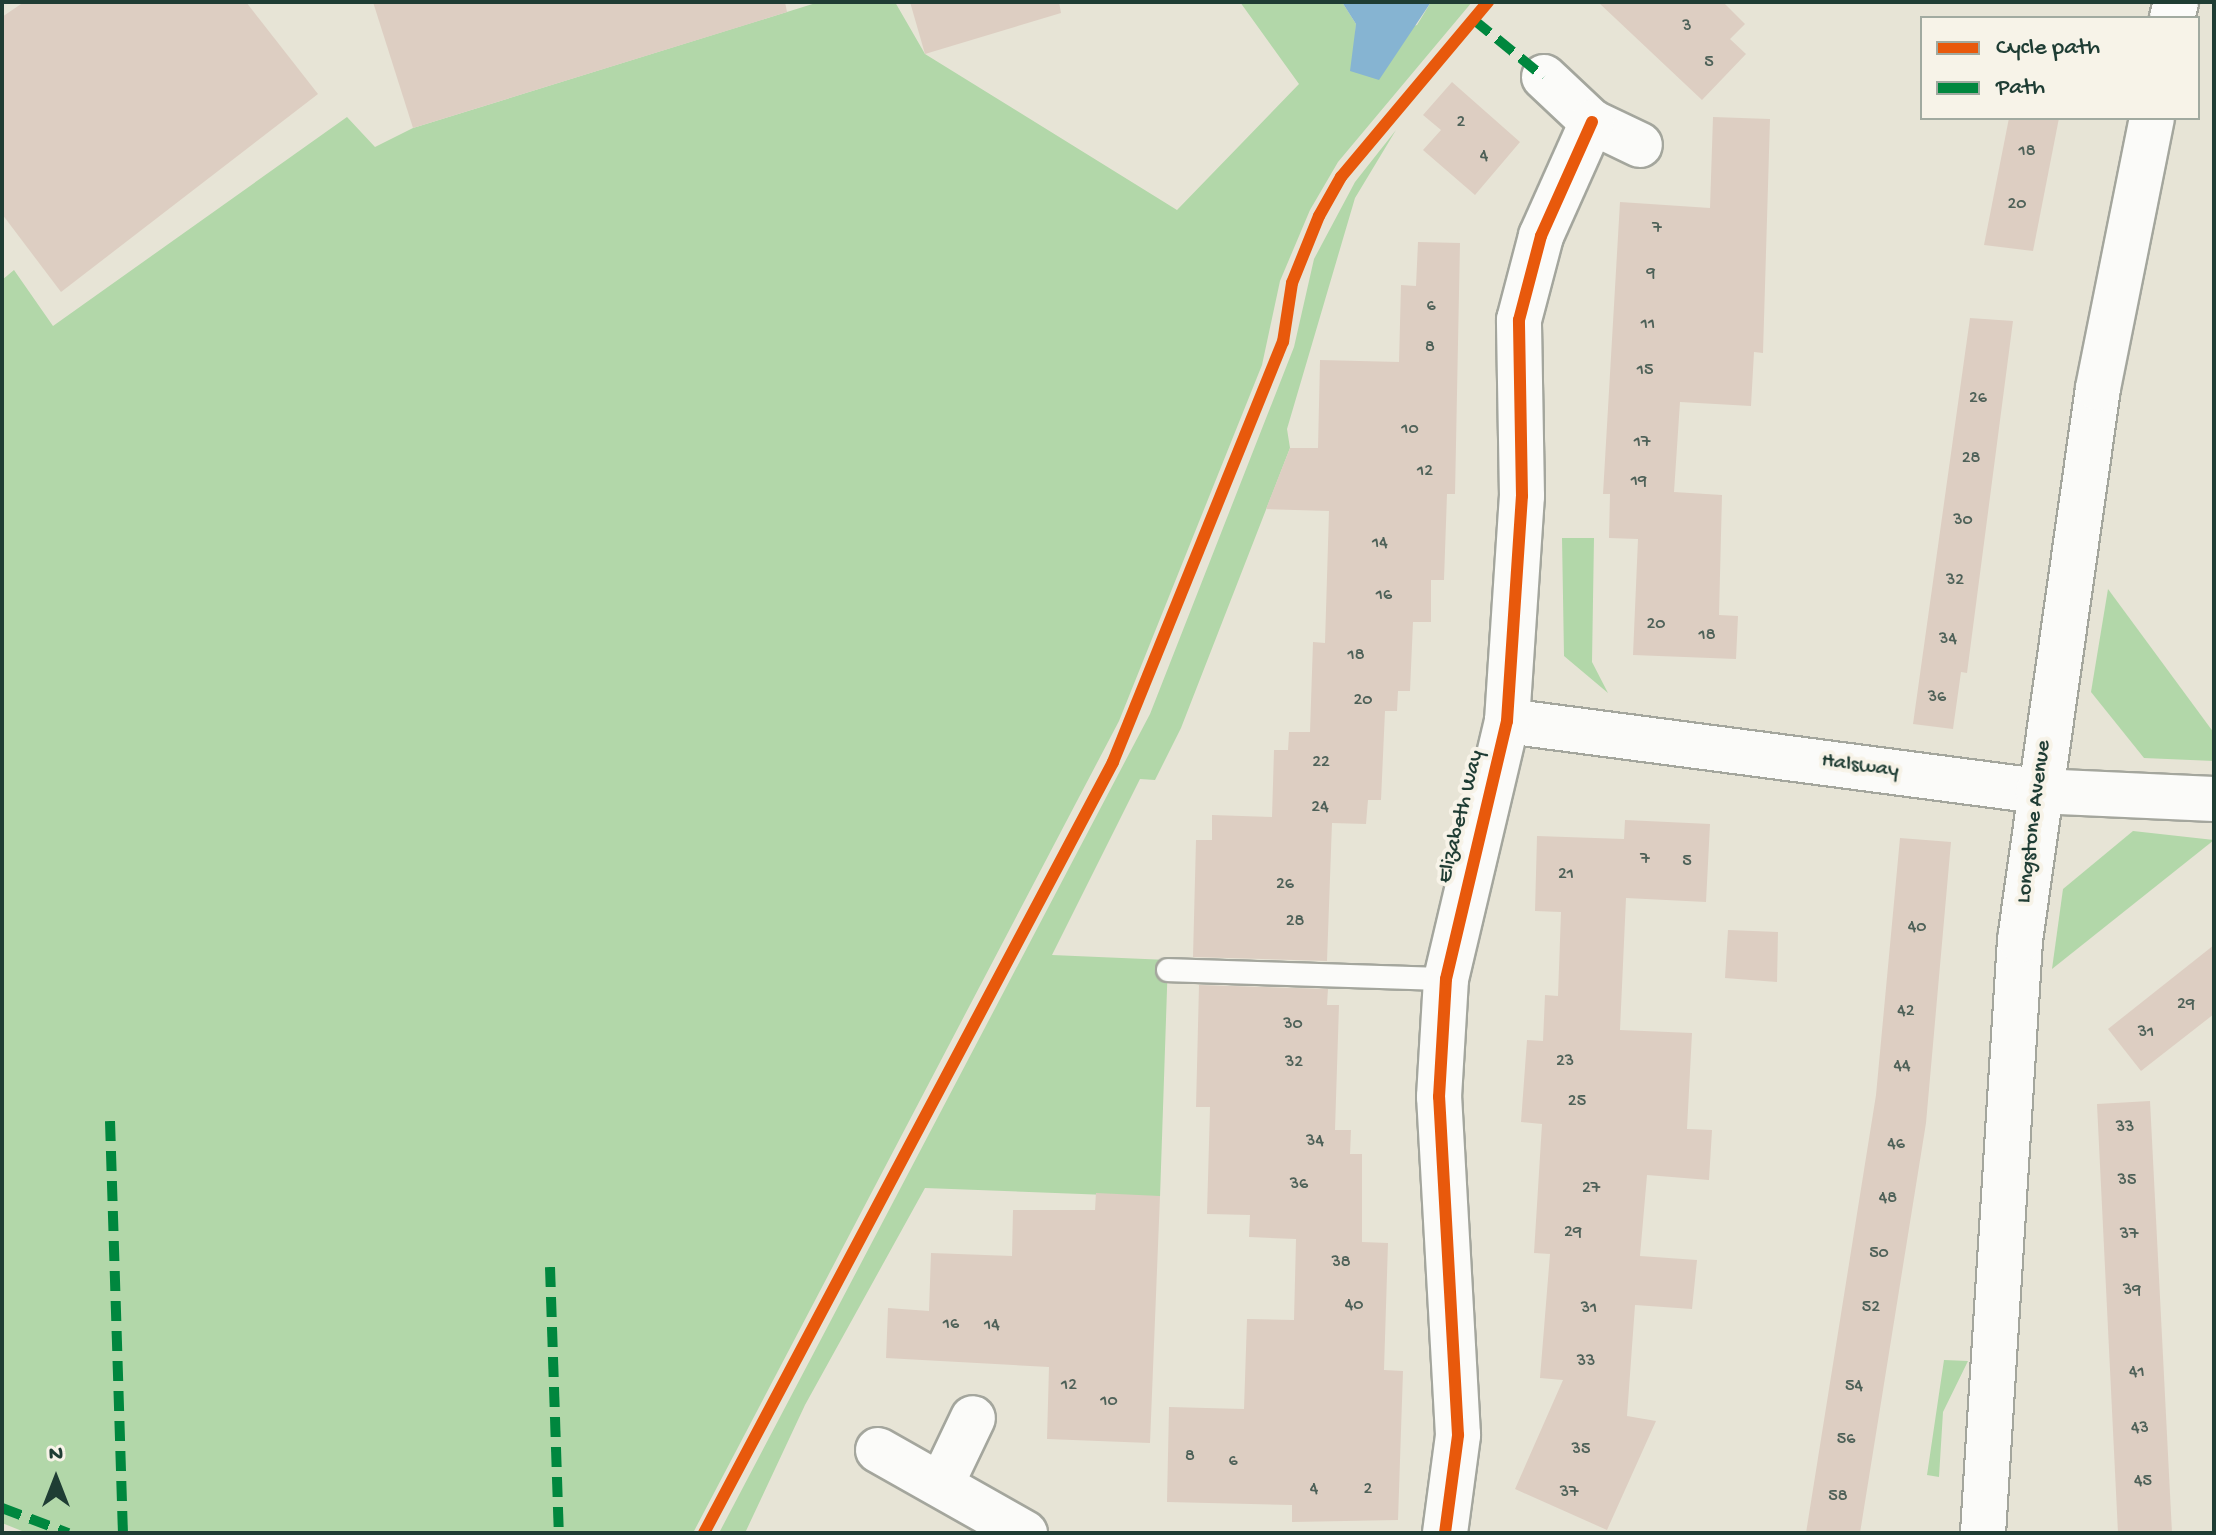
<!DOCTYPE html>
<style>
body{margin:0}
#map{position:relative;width:2216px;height:1535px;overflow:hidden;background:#e7e4d6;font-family:"Gochi Hand",sans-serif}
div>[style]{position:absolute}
.green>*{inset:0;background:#b2d7a9}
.water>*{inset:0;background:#86b4d2}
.building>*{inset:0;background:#ddcec2}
.roads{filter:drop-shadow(2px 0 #a4a69d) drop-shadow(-2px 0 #a4a69d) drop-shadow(0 2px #a4a69d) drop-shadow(0 -2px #a4a69d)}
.lane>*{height:22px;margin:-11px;padding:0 11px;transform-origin:11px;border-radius:11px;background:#fbfbf9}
.street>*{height:44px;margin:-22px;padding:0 22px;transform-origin:22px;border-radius:22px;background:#fbfbf9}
.quiet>*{height:10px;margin-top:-5px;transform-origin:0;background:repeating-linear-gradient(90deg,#00873e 0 20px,transparent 0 30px)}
.cycleway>*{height:12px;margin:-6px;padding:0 6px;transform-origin:6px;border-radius:6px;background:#e8590c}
span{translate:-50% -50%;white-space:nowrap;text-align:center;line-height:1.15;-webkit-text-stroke:8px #f7f3e8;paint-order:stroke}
.number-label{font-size:18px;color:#4e6158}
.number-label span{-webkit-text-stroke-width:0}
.street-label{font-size:22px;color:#1f3d34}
.frame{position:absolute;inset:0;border:4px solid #1f3d34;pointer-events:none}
.legend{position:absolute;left:1920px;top:16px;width:280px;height:104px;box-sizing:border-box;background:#f7f3e8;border:2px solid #a1aaa0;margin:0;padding:10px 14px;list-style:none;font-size:24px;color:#1f3d34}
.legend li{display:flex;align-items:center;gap:16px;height:40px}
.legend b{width:40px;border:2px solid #a1aaa0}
.north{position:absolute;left:16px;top:1439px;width:80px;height:80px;-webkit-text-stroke:6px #f7f3e8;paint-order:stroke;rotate:0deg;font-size:22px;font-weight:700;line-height:32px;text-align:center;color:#1f3d34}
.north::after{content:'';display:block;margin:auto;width:28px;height:36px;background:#1f3d34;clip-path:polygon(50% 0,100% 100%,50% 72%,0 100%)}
</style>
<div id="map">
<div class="green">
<div style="clip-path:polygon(819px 2px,895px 2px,925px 54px,1177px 210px,1299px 84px,1240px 2px,1342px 2px,1356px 24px,1355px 42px,1417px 25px,1431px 2px,1472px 2px,1338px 162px,1310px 210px,1280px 281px,1262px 365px,1119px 721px,693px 1533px,27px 1533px,2px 1523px,2px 280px,14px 270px,53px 326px,347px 117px,375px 147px,413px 128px)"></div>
<div style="clip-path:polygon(1396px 130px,1355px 198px,1287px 429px,1290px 448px,1181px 728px,1155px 780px,1140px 779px,1052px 955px,1168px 960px,1160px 1197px,925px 1188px,805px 1405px,745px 1533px,719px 1533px,1150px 714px,1294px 347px,1314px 259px,1355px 182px)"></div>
<div style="clip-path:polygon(1562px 538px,1594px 538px,1592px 662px,1608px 693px,1564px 656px)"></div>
<div style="clip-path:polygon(2108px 589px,2214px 733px,2214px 761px,2144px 758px,2091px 692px)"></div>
<div style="clip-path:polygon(2133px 831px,2214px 840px,2052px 969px,2063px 889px)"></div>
<div style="clip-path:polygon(1944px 1360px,1968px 1361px,1943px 1412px,1939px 1477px,1927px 1475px)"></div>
</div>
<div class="water">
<div style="clip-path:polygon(1342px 2px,1431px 2px,1379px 80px,1350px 71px,1356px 24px)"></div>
</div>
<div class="building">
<div style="clip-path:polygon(24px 2px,246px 2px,318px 94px,61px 292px,2px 214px,2px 17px)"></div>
<div style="clip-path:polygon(373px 2px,785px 2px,787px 12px,413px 128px)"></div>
<div style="clip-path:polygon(910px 2px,1059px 2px,1061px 13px,925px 54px)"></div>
<div style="clip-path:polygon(1598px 2px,1723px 2px,1745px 24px,1730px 39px,1746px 54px,1702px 100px)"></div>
<div style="clip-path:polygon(1452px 82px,1520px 142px,1475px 195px,1423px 150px,1441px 130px,1423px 115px)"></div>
<div style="clip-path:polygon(1713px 117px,1770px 119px,1763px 353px,1754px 352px,1751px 406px,1680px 402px,1674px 492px,1722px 495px,1719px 615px,1738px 616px,1736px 659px,1633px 655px,1638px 539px,1609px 538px,1610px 494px,1603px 494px,1620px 202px,1710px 208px)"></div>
<div style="clip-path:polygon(2009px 118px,2059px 118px,2033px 251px,1984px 245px)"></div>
<div style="clip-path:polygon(1418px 242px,1460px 243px,1455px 494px,1447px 494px,1444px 580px,1431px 580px,1431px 622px,1413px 622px,1410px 691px,1398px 691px,1397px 711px,1385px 711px,1381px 800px,1368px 800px,1366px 824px,1332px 823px,1327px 961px,1193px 957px,1196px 840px,1212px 840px,1212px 815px,1272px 817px,1274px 750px,1288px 750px,1289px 732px,1310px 732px,1313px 642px,1325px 643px,1329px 511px,1266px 509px,1290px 448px,1318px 448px,1320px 360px,1399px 362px,1401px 285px,1416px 286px)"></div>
<div style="clip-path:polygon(1970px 318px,2013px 321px,1967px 673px,1961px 672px,1953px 729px,1913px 724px)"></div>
<div style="clip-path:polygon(1625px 820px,1710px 824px,1706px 902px,1626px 898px,1620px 1030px,1692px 1033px,1687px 1129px,1712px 1130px,1709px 1180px,1647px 1175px,1640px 1256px,1697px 1260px,1692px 1309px,1635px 1305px,1627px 1416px,1656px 1421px,1607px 1530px,1515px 1489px,1563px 1380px,1540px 1378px,1550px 1254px,1534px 1253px,1542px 1124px,1521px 1122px,1527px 1040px,1543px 1041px,1545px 995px,1558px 996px,1561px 912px,1535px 911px,1537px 836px,1624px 839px)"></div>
<div style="clip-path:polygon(1900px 838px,1951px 842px,1926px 1123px,1860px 1533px,1806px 1533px,1876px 1095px)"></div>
<div style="clip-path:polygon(1728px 930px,1778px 932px,1777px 982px,1725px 978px)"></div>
<div style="clip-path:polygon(2214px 945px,2214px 1014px,2141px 1071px,2108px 1029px)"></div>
<div style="clip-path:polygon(1199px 985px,1328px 989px,1327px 1005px,1339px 1005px,1335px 1130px,1351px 1130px,1350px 1154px,1362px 1154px,1362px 1242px,1388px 1243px,1384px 1370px,1403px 1371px,1398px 1520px,1292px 1522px,1292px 1505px,1167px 1502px,1169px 1407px,1244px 1409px,1247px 1319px,1294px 1320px,1296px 1239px,1249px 1237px,1250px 1215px,1207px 1214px,1210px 1107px,1196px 1107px)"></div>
<div style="clip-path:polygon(2150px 1101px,2172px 1533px,2118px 1533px,2097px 1104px)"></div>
<div style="clip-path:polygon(1096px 1193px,1160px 1196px,1150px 1443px,1047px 1439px,1049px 1367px,886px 1358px,888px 1308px,929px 1311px,931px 1253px,1012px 1256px,1013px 1210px,1095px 1210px)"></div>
</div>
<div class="roads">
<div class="lane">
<div style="left:1168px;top:970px;width:278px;rotate:1.9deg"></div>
</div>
<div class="street">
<div style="left:2172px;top:18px;width:16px;rotate:-76deg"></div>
<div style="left:1544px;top:77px;width:66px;rotate:43.2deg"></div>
<div style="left:1592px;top:122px;width:53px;rotate:25.6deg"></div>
<div style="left:1507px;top:721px;width:536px;rotate:7.51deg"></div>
<div style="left:2038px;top:791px;width:176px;rotate:2.6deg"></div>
<div style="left:878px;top:1450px;width:169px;rotate:29.5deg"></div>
<div style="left:941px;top:1485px;width:74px;rotate:-64.5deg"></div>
<div style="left:1445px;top:1533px;width:99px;rotate:-82.4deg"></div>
<div style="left:1458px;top:1435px;width:339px;rotate:-93.2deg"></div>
<div style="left:1439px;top:1097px;width:118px;rotate:-86.6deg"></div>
<div style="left:1446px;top:979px;width:265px;rotate:-76.7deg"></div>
<div style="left:1507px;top:721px;width:225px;rotate:-86.2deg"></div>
<div style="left:1522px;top:496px;width:176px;rotate:-91deg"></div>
<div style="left:1519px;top:320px;width:87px;rotate:-75.3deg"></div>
<div style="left:1541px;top:236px;width:125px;rotate:-65.9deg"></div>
<div style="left:1983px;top:1533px;width:594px;rotate:-86.43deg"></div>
<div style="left:2020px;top:940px;width:557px;rotate:-81.96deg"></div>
<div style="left:2098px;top:388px;width:275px;rotate:-78.7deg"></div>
</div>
</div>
<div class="quiet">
<div style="left:1474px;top:20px;width:90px;rotate:39.2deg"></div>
<div style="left:110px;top:1121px;width:412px;rotate:88.2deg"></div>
<div style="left:550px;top:1267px;width:266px;rotate:88.1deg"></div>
<div style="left:2px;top:1508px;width:71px;rotate:20.7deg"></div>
</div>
<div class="cycleway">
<div style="left:704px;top:1533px;width:873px;rotate:-62.05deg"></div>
<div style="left:1113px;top:762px;width:453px;rotate:-68deg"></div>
<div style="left:1283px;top:342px;width:60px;rotate:-81.3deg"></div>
<div style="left:1292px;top:283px;width:72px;rotate:-68.1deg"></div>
<div style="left:1319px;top:216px;width:45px;rotate:-60.6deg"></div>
<div style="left:1341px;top:177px;width:229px;rotate:-50deg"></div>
<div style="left:1445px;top:1533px;width:99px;rotate:-82.4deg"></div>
<div style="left:1458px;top:1435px;width:339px;rotate:-93.2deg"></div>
<div style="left:1439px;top:1097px;width:118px;rotate:-86.6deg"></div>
<div style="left:1446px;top:979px;width:265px;rotate:-76.7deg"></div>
<div style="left:1507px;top:721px;width:225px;rotate:-86.2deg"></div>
<div style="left:1522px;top:496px;width:176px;rotate:-91deg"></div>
<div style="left:1519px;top:320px;width:87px;rotate:-75.3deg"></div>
<div style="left:1541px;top:236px;width:125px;rotate:-65.9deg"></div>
</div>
<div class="number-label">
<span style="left:1687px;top:27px">3</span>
<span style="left:1709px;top:63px">5</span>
<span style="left:1461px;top:123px">2</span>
<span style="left:2027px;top:152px">18</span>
<span style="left:1484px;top:157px">4</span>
<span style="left:2017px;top:205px">20</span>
<span style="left:1657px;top:229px">7</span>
<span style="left:1651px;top:274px">9</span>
<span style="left:1431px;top:307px">6</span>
<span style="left:1648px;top:325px">11</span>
<span style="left:1430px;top:348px">8</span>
<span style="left:1645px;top:371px">15</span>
<span style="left:1978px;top:399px">26</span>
<span style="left:1410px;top:430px">10</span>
<span style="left:1642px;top:443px">17</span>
<span style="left:1971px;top:459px">28</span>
<span style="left:1425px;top:472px">12</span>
<span style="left:1639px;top:482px">19</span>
<span style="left:1963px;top:521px">30</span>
<span style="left:1380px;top:544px">14</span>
<span style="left:1955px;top:581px">32</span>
<span style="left:1384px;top:596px">16</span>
<span style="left:1656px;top:625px">20</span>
<span style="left:1707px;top:636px">18</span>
<span style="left:1948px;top:640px">34</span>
<span style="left:1356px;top:656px">18</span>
<span style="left:1937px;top:698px">36</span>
<span style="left:1363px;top:701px">20</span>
<span style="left:1321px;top:763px">22</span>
<span style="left:1320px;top:808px">24</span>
<span style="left:1645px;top:860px">7</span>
<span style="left:1687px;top:862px">5</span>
<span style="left:1566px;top:875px">21</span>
<span style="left:1285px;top:885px">26</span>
<span style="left:1295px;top:922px">28</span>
<span style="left:1917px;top:928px">40</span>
<span style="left:2186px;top:1005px">29</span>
<span style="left:1906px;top:1012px">42</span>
<span style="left:1293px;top:1025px">30</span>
<span style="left:2146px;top:1033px">31</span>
<span style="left:1565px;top:1062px">23</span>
<span style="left:1294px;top:1063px">32</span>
<span style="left:1902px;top:1067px">44</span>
<span style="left:1577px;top:1102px">25</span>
<span style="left:2125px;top:1128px">33</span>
<span style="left:1315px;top:1142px">34</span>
<span style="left:1896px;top:1145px">46</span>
<span style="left:2127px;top:1181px">35</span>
<span style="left:1299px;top:1185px">36</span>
<span style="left:1591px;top:1189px">27</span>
<span style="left:1888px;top:1199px">48</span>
<span style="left:1573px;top:1233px">29</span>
<span style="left:2129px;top:1235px">37</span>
<span style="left:1879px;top:1254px">50</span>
<span style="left:1341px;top:1263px">38</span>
<span style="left:2132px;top:1291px">39</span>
<span style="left:1354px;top:1306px">40</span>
<span style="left:1871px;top:1308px">52</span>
<span style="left:1589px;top:1309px">31</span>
<span style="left:951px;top:1325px">16</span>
<span style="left:992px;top:1326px">14</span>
<span style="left:1586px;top:1362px">33</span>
<span style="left:2137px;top:1373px">41</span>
<span style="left:1069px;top:1386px">12</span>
<span style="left:1854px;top:1387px">54</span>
<span style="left:1109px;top:1402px">10</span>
<span style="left:2140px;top:1429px">43</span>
<span style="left:1846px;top:1440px">56</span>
<span style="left:1581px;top:1450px">35</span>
<span style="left:1190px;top:1457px">8</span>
<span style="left:1233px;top:1462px">6</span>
<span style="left:2143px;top:1482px">45</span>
<span style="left:1314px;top:1490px">4</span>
<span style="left:1368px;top:1490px">2</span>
<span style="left:1569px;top:1493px">37</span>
<span style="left:1838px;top:1497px">58</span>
</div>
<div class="street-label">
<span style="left:1860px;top:767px;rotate:8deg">Halsway</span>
<span style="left:1462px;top:817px;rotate:-76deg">Elizabeth Way</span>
<span style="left:2035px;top:822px;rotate:-83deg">Longstone Avenue</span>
</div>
<div class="frame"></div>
<ul class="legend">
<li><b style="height:10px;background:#e8590c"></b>Cycle path</li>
<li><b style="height:10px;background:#00873e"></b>Path</li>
</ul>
<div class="north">N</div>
</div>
